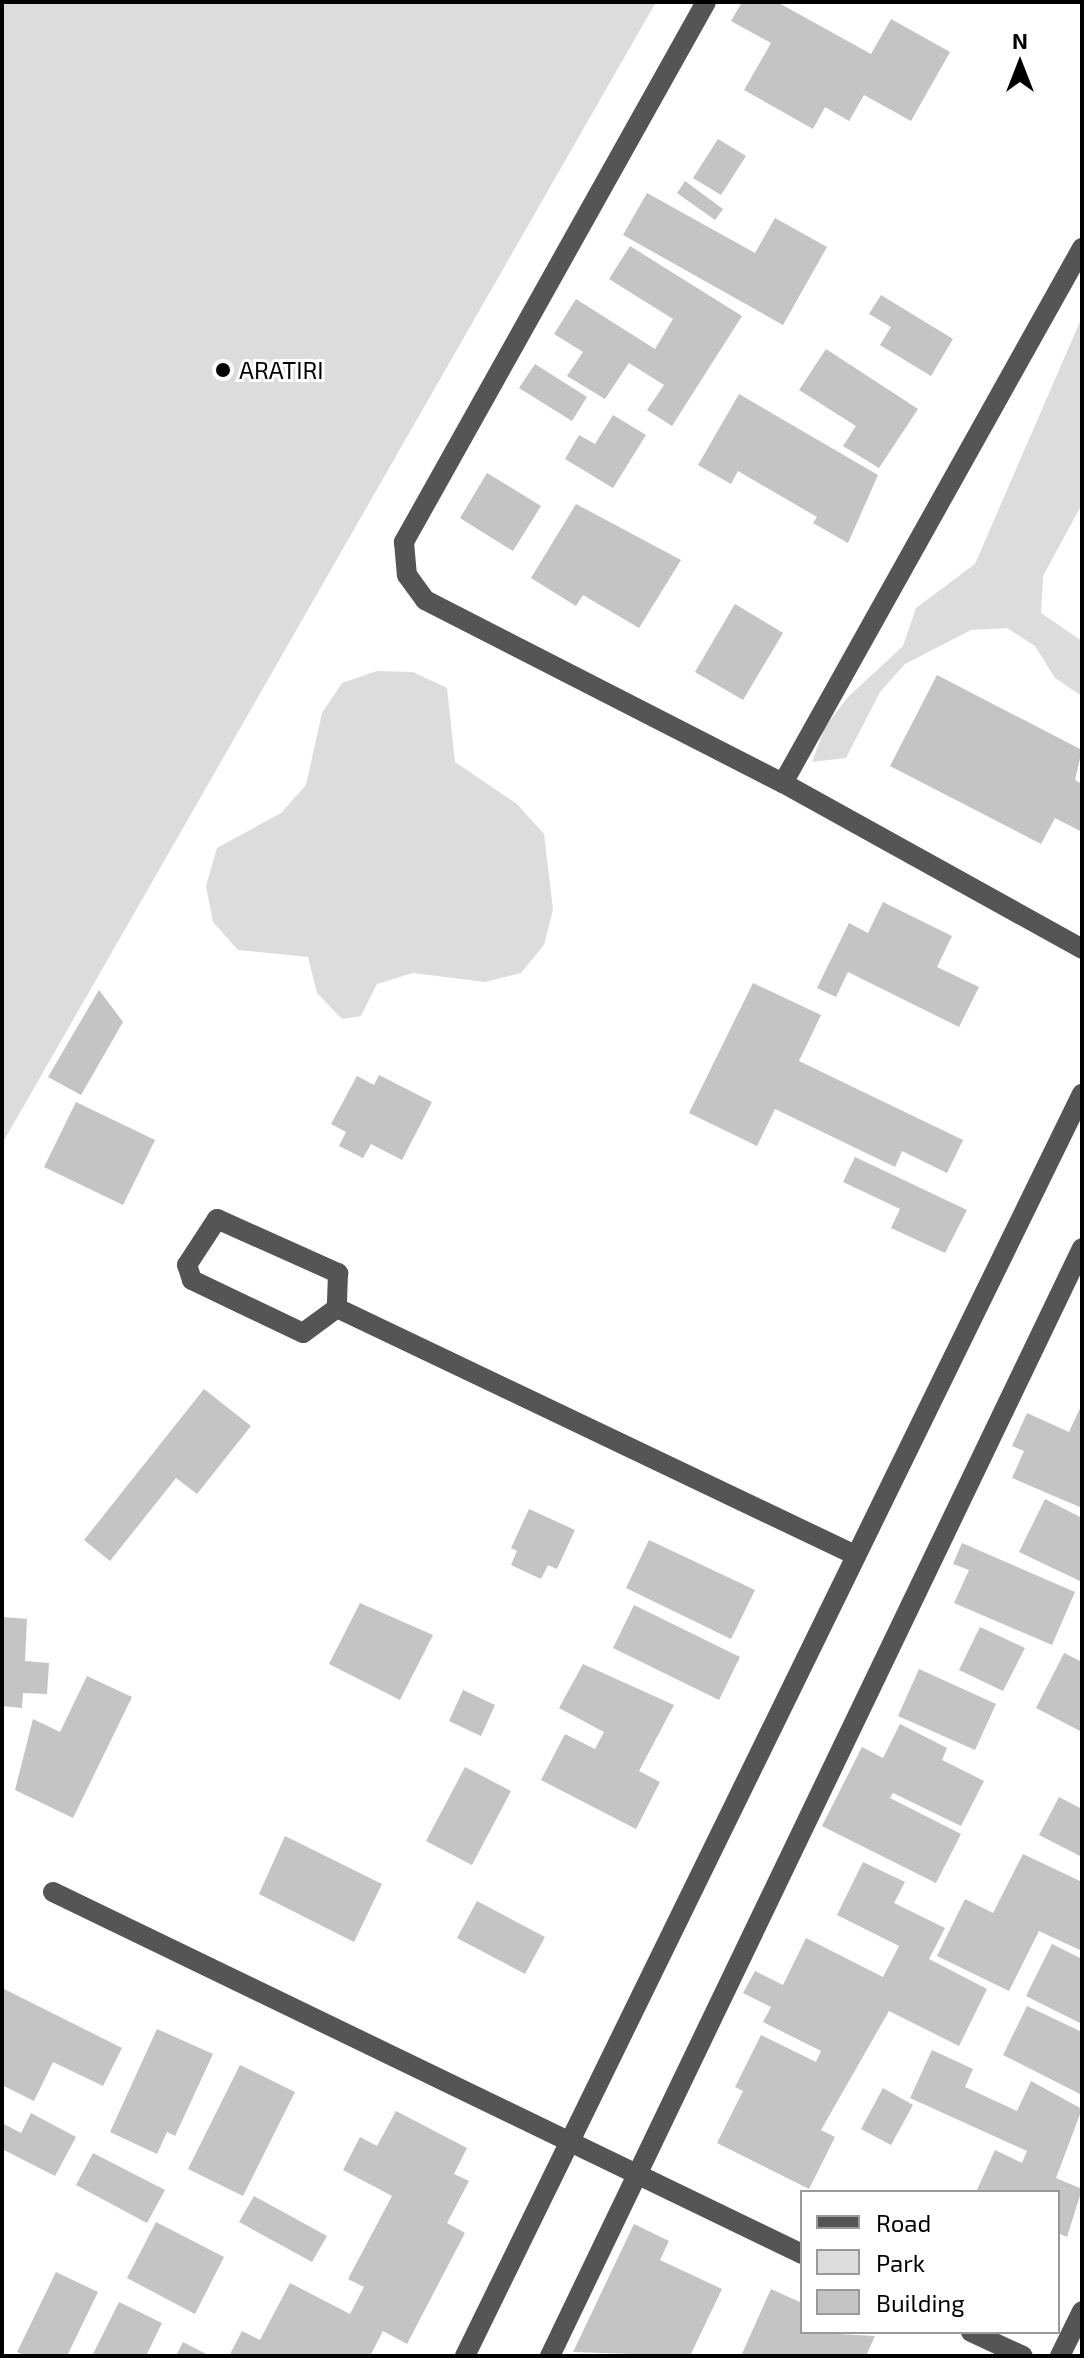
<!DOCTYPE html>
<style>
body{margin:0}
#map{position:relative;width:1084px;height:2358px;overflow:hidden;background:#fff;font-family:"Exo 2",sans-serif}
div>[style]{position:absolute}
.green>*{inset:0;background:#dcdcdc}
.building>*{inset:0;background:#c4c4c4}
.minor>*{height:20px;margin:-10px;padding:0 10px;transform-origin:10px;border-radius:10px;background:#555}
.dots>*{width:22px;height:22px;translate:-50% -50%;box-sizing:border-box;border:4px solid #fff;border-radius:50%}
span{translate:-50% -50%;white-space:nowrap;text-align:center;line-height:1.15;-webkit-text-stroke:6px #fff;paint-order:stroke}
.poi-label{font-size:24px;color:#000}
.left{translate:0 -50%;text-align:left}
.frame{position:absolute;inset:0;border:4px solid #000;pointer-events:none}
.legend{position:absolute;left:800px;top:2190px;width:260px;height:144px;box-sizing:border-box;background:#fff;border:2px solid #999;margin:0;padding:10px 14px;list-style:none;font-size:24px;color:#000}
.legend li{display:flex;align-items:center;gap:16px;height:40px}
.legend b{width:40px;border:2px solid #999}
.north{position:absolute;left:980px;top:24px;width:80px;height:80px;-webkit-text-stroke:6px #fff;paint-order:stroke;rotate:0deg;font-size:22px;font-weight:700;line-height:32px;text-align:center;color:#000}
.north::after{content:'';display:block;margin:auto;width:28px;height:36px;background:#000;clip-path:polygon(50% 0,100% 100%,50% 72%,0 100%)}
</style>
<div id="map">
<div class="green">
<div style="clip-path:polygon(2px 2px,656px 2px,2px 1144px)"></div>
<div style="clip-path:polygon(1082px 317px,1082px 504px,1043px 576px,1041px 613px,1082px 641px,1082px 696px,1055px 678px,1035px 646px,1007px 628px,971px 630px,905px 664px,880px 692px,846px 758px,812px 762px,825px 727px,848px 697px,903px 646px,916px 608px,975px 564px)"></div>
<div style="clip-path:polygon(377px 671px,413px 672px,447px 688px,455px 762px,517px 804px,544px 834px,553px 909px,544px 945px,521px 973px,485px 982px,413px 973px,377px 984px,361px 1016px,342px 1019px,317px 993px,308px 957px,238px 950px,213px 922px,206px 886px,217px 848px,281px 813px,306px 785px,322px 713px,342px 683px)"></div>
</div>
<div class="building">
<div style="clip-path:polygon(742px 2px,777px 2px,871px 54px,891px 19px,950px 52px,911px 121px,864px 95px,849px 121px,825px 107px,813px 129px,744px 90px,771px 43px,731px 21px)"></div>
<div style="clip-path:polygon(718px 139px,746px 156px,721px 195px,693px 178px)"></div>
<div style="clip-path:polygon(685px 181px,723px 209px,715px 220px,677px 193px)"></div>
<div style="clip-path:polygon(647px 193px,755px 253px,775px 218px,827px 247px,783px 325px,623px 235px)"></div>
<div style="clip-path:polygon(630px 246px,742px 316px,672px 426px,647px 410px,664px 385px,629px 363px,605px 399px,567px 376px,583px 352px,554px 334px,576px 299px,655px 349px,673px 319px,609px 279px)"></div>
<div style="clip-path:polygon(881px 295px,953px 339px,931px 376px,880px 345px,891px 327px,869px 314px)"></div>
<div style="clip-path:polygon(826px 349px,918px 409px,879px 468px,843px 446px,856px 426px,799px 390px)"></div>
<div style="clip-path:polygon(535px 364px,587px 397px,572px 421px,519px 388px)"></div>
<div style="clip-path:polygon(739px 394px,878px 475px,848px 543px,813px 523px,817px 517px,738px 471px,731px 484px,698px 465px)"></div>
<div style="clip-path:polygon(613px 415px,646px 435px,613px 488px,565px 459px,579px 435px,595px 444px)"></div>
<div style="clip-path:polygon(487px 473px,541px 506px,513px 551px,460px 518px)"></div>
<div style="clip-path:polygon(576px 504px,681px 560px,639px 628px,583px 595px,576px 606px,531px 578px)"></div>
<div style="clip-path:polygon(735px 604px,783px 633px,743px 700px,695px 672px)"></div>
<div style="clip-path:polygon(937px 675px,1082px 750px,1075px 780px,1082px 784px,1082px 832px,1055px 818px,1041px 844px,890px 766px)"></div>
<div style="clip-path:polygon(883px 902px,952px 936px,937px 967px,979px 987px,959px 1027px,848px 972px,836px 997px,817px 988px,849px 923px,868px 933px)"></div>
<div style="clip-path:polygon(753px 983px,821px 1015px,799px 1061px,963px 1140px,947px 1173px,902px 1151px,895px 1167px,775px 1109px,757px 1146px,689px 1113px)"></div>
<div style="clip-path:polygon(99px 990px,123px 1022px,81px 1095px,48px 1077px)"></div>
<div style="clip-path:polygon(379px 1075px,432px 1102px,402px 1160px,371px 1144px,363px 1158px,339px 1146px,346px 1132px,331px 1124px,357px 1076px,374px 1085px)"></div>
<div style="clip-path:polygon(76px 1102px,155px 1140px,123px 1205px,44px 1167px)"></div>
<div style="clip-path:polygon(855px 1157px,967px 1210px,945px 1253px,891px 1228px,900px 1209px,843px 1182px)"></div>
<div style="clip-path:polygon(204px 1389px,251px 1426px,197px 1494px,176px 1478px,110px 1561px,84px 1540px)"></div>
<div style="clip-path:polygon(1082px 1404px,1082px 1508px,1012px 1478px,1024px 1451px,1012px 1446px,1027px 1413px,1069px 1432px)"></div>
<div style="clip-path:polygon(1045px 1499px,1082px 1518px,1082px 1582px,1019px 1552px)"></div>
<div style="clip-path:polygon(529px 1509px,575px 1530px,557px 1569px,548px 1565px,541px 1579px,511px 1565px,517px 1551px,511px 1548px)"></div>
<div style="clip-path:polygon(649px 1540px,755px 1590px,731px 1639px,626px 1588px)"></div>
<div style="clip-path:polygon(962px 1543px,1075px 1592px,1052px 1645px,954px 1603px,969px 1570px,953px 1564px)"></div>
<div style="clip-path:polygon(360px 1603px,433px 1635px,400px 1700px,329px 1664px)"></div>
<div style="clip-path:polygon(634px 1605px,740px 1657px,719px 1700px,613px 1648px)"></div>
<div style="clip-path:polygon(2px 1617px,27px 1619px,25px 1661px,49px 1663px,47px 1694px,23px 1693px,22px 1708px,2px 1706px)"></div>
<div style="clip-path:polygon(980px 1627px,1025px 1648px,1003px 1691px,959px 1670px)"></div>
<div style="clip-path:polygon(1064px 1653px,1082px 1662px,1082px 1732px,1036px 1708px)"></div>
<div style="clip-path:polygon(583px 1664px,674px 1705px,639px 1771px,660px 1782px,636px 1829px,541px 1780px,565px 1734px,595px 1749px,604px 1732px,559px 1708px)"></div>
<div style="clip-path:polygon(919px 1669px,996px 1704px,975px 1750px,898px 1716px)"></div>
<div style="clip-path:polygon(87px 1676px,132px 1697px,73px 1818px,15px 1790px,33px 1719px,60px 1732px)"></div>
<div style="clip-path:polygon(463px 1690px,495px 1705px,481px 1736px,449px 1721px)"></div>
<div style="clip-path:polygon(900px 1724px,947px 1748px,942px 1760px,984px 1781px,961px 1826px,893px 1793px,890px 1798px,961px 1834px,936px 1883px,822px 1826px,862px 1747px,883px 1758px)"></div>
<div style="clip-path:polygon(465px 1767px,511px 1791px,472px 1865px,426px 1841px)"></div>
<div style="clip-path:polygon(1059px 1797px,1082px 1809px,1082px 1857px,1039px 1835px)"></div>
<div style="clip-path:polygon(285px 1836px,382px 1884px,354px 1942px,259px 1894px)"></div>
<div style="clip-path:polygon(1023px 1854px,1082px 1882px,1082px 1951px,1039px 1931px,1009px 1991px,937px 1956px,965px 1899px,993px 1913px)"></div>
<div style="clip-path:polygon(863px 1862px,905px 1882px,894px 1903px,945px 1928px,929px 1959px,987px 1989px,959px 2046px,889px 2011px,821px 2130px,835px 2137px,809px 2189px,717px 2143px,743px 2091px,735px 2087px,761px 2035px,816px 2062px,821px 2051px,763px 2022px,771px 2007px,743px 1993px,755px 1971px,783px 1985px,806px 1938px,883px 1977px,899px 1946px,837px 1915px)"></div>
<div style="clip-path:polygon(477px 1901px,545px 1937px,525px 1974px,457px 1938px)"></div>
<div style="clip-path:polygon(1052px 1944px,1082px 1959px,1082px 2024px,1026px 1996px)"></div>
<div style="clip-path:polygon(2px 1988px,122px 2048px,103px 2086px,53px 2062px,34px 2101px,2px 2085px)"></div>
<div style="clip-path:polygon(1027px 2006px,1082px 2032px,1082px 2095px,1003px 2055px)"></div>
<div style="clip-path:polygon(157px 2029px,213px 2054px,175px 2136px,167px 2132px,157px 2154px,110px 2132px)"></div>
<div style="clip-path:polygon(932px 2050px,973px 2069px,965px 2087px,1017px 2111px,1031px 2081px,1082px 2109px,1056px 2178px,1082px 2189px,1067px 2237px,1058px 2233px,1058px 2192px,976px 2192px,995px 2150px,1022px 2163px,1027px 2151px,910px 2098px)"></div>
<div style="clip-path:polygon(240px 2065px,295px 2092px,243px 2196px,188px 2169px)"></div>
<div style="clip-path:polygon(883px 2088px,913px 2105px,891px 2145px,861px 2129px)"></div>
<div style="clip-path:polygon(396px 2111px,467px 2148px,454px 2174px,469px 2181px,447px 2223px,465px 2233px,407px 2344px,383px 2331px,370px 2356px,229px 2356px,242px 2331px,260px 2340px,290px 2283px,350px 2314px,364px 2287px,348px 2279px,392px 2196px,343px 2170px,360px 2137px,377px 2146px)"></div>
<div style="clip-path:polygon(31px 2113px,76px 2137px,55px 2176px,2px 2149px,2px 2123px,21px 2133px)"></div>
<div style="clip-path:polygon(93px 2153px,165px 2190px,147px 2223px,76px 2185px)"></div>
<div style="clip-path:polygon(254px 2196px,327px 2236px,312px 2262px,239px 2222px)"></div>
<div style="clip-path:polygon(156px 2222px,224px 2257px,195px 2314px,127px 2278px)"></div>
<div style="clip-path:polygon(634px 2224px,669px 2241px,660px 2260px,722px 2289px,690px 2356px,573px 2352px)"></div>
<div style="clip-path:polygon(56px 2272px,98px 2292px,67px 2356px,26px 2356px,17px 2352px)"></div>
<div style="clip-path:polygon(771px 2289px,802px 2303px,802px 2332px,875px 2336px,866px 2356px,741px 2356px)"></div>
<div style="clip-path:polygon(119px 2302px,162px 2323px,146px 2356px,92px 2356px)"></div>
<div style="clip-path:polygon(183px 2342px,210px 2356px,176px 2356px)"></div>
</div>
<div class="minor">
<div style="left:706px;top:2px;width:619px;rotate:119.22deg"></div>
<div style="left:404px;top:542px;width:33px;rotate:85deg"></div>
<div style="left:407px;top:575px;width:31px;rotate:54deg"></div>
<div style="left:425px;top:600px;width:402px;rotate:27.1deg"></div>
<div style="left:783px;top:783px;width:342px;rotate:29deg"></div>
<div style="left:783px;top:783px;width:613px;rotate:-60.8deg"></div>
<div style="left:217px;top:1219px;width:133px;rotate:24.1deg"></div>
<div style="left:338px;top:1273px;width:35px;rotate:92deg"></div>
<div style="left:337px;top:1308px;width:42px;rotate:143.7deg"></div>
<div style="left:303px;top:1333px;width:123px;rotate:-154.5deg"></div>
<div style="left:192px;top:1280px;width:16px;rotate:-108deg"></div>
<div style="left:187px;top:1265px;width:55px;rotate:-56.9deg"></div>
<div style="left:337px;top:1308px;width:574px;rotate:25.49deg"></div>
<div style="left:53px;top:1892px;width:832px;rotate:25.79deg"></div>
<div style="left:971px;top:2332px;width:57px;rotate:24.8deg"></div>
<div style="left:465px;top:2356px;width:1405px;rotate:-63.95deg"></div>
<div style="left:550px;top:2356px;width:1229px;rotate:-64.35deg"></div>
<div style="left:1060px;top:2356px;width:50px;rotate:-63.9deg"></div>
</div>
<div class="dots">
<div style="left:223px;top:370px;background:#000"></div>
</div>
<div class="poi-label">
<span class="left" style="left:239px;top:370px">ARATIRI</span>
</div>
<div class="frame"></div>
<ul class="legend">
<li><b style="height:10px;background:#555"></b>Road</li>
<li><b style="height:22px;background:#dcdcdc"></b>Park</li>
<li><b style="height:22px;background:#c4c4c4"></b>Building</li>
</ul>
<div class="north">N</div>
</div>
